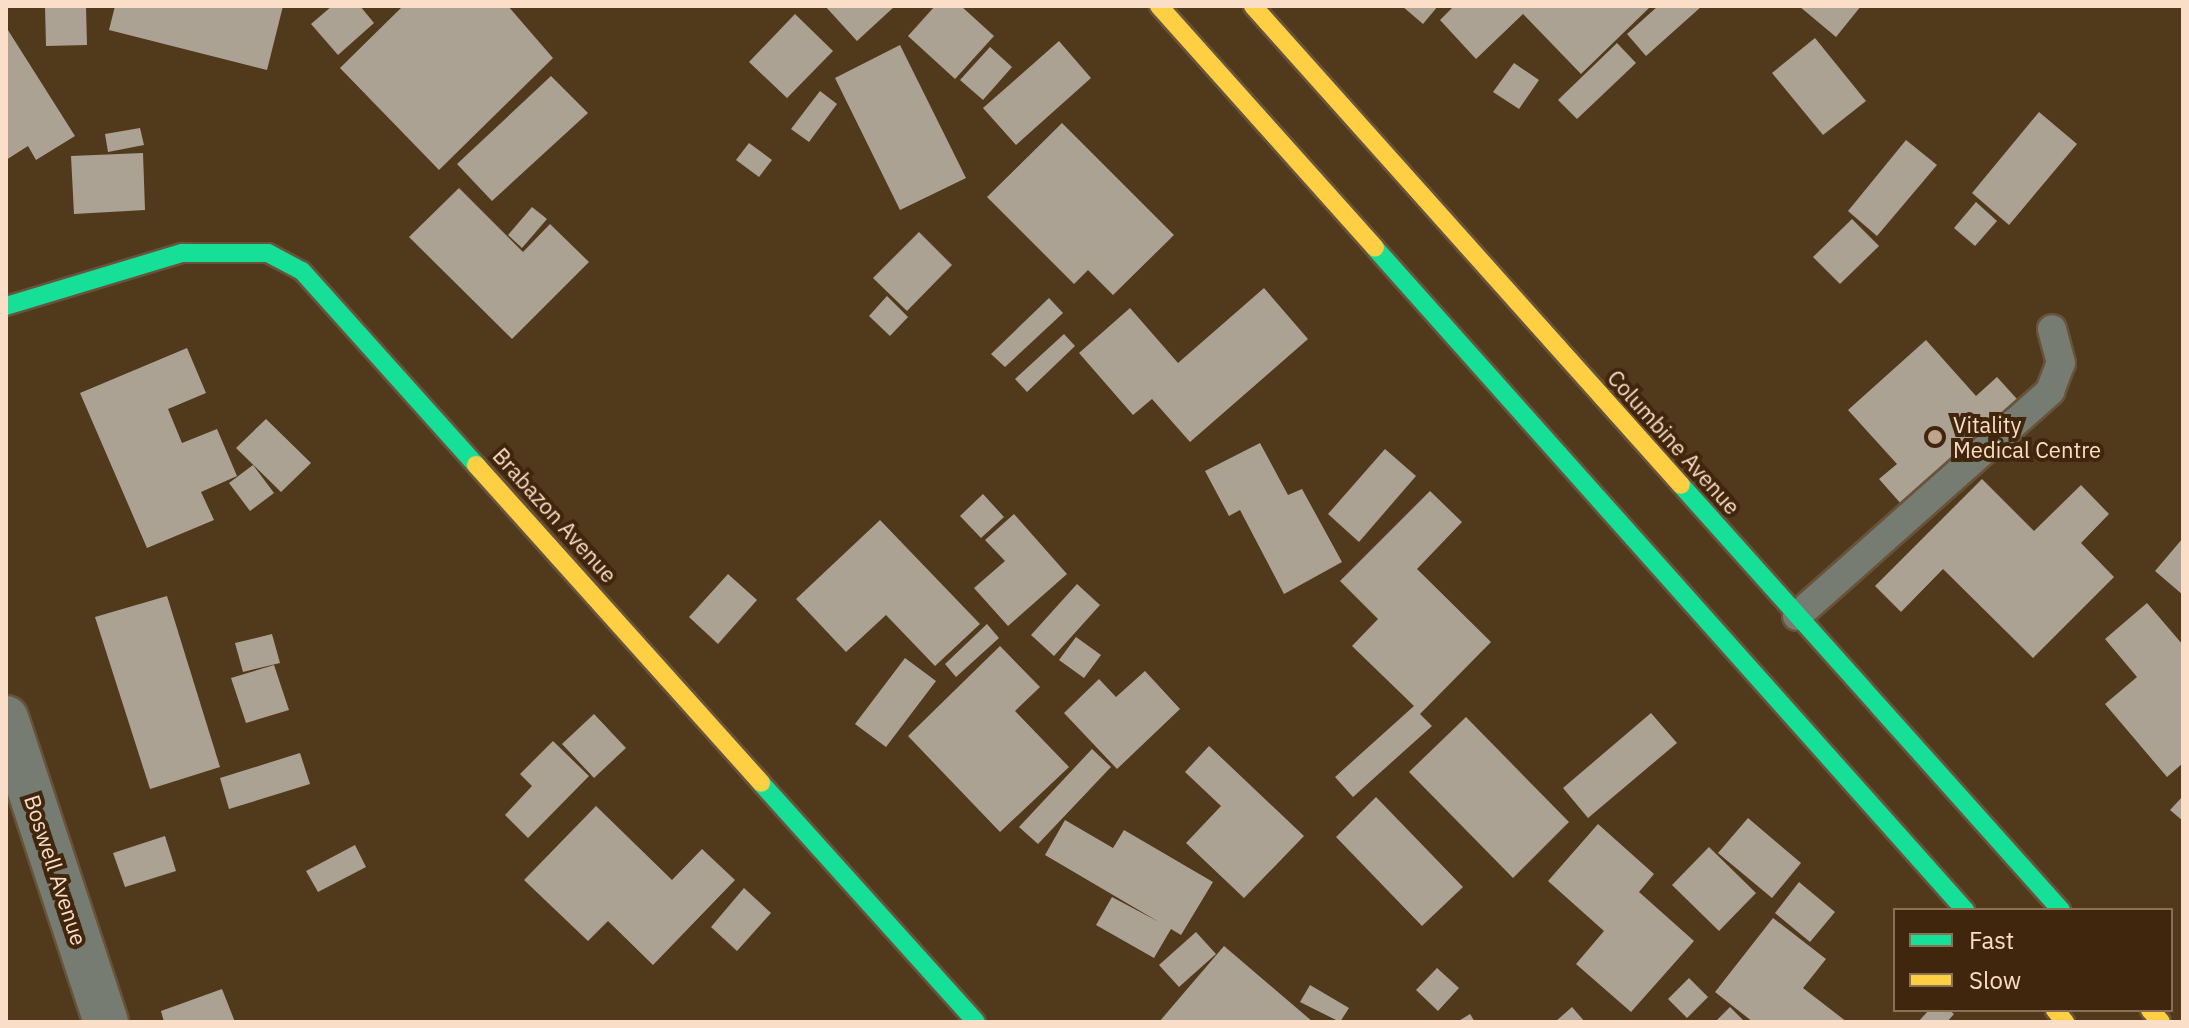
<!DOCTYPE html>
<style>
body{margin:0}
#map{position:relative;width:2189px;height:1028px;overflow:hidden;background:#51391b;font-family:"IBM Plex Sans",sans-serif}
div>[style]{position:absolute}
.building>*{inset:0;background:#aca294}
.roads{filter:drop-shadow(2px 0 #68533b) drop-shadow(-2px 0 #68533b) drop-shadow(0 2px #68533b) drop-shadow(0 -2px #68533b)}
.lane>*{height:28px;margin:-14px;padding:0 14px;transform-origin:14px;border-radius:14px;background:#777c72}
.street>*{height:44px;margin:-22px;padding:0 22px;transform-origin:22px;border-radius:22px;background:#777c72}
.fast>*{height:18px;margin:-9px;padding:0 9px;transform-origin:9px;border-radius:9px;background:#16e098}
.slow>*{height:18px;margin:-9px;padding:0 9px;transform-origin:9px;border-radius:9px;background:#ffcf43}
.dots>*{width:22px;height:22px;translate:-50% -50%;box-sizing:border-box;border:4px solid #40260c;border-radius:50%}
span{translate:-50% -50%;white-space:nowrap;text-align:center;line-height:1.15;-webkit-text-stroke:8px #40260c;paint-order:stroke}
.poi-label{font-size:22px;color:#fadec7}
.left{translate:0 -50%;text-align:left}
.street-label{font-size:22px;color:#fadec7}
.frame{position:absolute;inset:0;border:8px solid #fadec7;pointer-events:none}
.legend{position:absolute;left:1893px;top:908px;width:280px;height:104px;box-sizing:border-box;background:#40260c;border:2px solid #8a7057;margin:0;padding:10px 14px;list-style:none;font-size:24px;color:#fadec7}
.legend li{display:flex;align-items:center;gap:16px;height:40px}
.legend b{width:40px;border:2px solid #8a7057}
</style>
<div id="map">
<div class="building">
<div style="clip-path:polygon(45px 6px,86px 6px,87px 45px,46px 46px)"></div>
<div style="clip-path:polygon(115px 6px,283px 6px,267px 70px,109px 30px)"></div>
<div style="clip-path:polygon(332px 6px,360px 6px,374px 23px,338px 55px,311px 24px)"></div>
<div style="clip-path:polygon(403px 6px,508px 6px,553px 58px,439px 170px,340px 68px)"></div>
<div style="clip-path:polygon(825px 6px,895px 6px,857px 41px)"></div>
<div style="clip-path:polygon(935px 6px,961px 6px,994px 36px,955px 79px,908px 36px)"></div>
<div style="clip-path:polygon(1402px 6px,1438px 6px,1423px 24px)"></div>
<div style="clip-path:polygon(1454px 6px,1651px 6px,1581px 74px,1523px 14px,1476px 59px,1440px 20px)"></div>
<div style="clip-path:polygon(1658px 6px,1702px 6px,1646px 56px,1627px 34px)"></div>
<div style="clip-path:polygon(1799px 6px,1861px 6px,1836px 37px)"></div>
<div style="clip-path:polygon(795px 14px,833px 51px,787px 98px,749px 62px)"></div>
<div style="clip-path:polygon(6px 27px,75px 136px,36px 160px,28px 146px,6px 160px)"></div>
<div style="clip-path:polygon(1815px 38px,1866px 101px,1823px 135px,1772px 73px)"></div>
<div style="clip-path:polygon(1059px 41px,1091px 78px,1016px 145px,983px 108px)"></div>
<div style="clip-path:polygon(1617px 43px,1636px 63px,1577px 119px,1558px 100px)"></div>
<div style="clip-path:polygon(900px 45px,966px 178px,900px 210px,835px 78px)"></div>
<div style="clip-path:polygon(990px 47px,1012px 67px,983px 100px,960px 80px)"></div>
<div style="clip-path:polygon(1514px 63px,1539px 80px,1519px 109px,1493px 92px)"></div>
<div style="clip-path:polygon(551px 76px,588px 113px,492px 201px,457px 164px)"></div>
<div style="clip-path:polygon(820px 91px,837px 104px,809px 142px,791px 129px)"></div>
<div style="clip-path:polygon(2039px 112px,2077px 144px,2009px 225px,1972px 193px)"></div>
<div style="clip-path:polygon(1062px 123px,1174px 235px,1113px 295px,1088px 270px,1074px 284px,987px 197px)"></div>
<div style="clip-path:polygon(140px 128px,144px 145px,108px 152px,105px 134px)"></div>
<div style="clip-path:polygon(1906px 140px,1937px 165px,1877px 236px,1848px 211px)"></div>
<div style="clip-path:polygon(749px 143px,772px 160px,759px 177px,736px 160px)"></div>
<div style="clip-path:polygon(143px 153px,145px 210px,74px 214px,71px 156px)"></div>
<div style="clip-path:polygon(459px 188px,523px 252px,550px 224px,589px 262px,512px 339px,409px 237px)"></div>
<div style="clip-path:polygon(1976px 202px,1997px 221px,1975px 246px,1954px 228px)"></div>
<div style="clip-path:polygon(532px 207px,547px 219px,522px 248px,508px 235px)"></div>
<div style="clip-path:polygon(1852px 219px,1879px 246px,1840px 284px,1813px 257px)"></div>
<div style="clip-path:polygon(919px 232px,952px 265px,907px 311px,873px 278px)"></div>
<div style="clip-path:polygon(1264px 288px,1308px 339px,1190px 442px,1152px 399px,1133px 415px,1079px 353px,1130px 308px,1178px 363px)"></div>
<div style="clip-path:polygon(887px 296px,908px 317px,890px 336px,869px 316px)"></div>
<div style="clip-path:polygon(1049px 298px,1063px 313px,1005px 367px,991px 354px)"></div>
<div style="clip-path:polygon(1064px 334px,1075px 346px,1027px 392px,1015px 379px)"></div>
<div style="clip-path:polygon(1926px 340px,1976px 396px,1997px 377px,2027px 410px,1910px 514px,1879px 479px,1897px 464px,1848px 410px)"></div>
<div style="clip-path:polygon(187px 348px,206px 393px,168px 409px,182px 443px,217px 429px,237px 476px,201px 492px,214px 520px,147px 548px,80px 393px)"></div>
<div style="clip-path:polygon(266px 419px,311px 463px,281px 492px,236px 448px)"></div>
<div style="clip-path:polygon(1260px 443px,1288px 495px,1302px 489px,1342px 562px,1284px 594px,1240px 510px,1229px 516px,1205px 471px)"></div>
<div style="clip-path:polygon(1385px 449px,1416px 476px,1359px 542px,1328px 514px)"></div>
<div style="clip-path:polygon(253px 465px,274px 493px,250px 511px,229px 483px)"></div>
<div style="clip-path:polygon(1982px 479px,2034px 531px,2081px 485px,2109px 514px,2081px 543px,2114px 577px,2033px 658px,1943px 569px,1901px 612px,1875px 586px)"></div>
<div style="clip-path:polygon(1430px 491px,1462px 522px,1417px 569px,1491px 642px,1420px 714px,1432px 726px,1353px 797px,1335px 777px,1414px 706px,1352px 646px,1378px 619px,1340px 581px)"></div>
<div style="clip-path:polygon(983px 494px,1004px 517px,981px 538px,960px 516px)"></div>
<div style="clip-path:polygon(1014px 514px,1067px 574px,1008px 626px,974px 588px,1005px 561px,985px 540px)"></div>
<div style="clip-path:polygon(880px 520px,980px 624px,935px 666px,886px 615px,846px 652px,796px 599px)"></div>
<div style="clip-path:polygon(2183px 538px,2183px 595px,2155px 571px)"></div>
<div style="clip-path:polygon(728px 574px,757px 600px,718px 644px,689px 617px)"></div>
<div style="clip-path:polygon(1077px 584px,1100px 605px,1054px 656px,1031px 635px)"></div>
<div style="clip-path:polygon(167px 596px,220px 767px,150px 789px,95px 617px)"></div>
<div style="clip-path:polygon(2147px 603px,2183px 645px,2183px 763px,2167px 777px,2105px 704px,2137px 677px,2105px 639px)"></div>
<div style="clip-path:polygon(987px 624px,999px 638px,956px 677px,945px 664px)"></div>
<div style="clip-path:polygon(272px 634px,280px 663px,243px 672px,235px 643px)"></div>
<div style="clip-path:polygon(1076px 637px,1101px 655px,1084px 678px,1059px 660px)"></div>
<div style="clip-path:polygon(1000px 646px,1040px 687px,1015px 711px,1069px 767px,1000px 832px,908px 736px)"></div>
<div style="clip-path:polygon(905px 658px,936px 681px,886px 747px,855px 724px)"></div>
<div style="clip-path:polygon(274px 665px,289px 710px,246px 723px,231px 678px)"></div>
<div style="clip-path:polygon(1145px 671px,1180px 709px,1117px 769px,1064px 713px,1099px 679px,1116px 697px)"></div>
<div style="clip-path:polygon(1651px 713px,1677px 743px,1588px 818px,1563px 788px)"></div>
<div style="clip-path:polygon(594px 714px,626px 748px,594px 778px,562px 744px)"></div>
<div style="clip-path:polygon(1466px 717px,1569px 822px,1513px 878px,1409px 772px)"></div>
<div style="clip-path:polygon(553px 741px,589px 776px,528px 838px,505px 815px,532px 786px,520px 774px)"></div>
<div style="clip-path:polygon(1209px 746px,1304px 836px,1244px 898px,1186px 843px,1221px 806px,1185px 772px)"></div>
<div style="clip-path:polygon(1092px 749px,1111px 767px,1038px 844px,1019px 827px)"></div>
<div style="clip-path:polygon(300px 753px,310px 784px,229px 809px,220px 778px)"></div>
<div style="clip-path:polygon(2183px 796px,2183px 821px,2170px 810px)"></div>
<div style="clip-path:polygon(1376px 797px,1463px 887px,1422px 926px,1336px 837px)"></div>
<div style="clip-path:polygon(596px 806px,672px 880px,702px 849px,735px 880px,653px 965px,608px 921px,588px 941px,524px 880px)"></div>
<div style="clip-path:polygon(1748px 818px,1801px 863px,1772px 898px,1718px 853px)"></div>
<div style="clip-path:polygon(1065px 820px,1113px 848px,1124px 830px,1213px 882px,1181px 935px,1171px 929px,1154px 958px,1096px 925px,1112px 897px,1159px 922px,1045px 855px)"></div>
<div style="clip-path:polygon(1598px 824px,1654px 874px,1639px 892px,1694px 941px,1631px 1012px,1576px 964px,1604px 931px,1548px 881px)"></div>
<div style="clip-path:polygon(165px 836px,176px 871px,125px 887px,113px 853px)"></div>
<div style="clip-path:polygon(355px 845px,366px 867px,318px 892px,306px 871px)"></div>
<div style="clip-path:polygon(1709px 847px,1756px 893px,1719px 931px,1672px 885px)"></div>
<div style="clip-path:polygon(1799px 882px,1835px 912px,1810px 942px,1775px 913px)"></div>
<div style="clip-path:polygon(744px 888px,771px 913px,737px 951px,711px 927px)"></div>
<div style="clip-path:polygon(1773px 918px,1826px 959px,1803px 988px,1847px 1022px,1753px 1022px,1715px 992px)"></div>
<div style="clip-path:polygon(1196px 932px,1216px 954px,1179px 987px,1159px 965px)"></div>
<div style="clip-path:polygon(1224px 946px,1313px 1022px,1159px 1022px)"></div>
<div style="clip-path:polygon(1437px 968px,1459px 988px,1438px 1011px,1416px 990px)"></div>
<div style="clip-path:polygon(1689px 978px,1708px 997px,1687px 1018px,1668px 999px)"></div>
<div style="clip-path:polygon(1310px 985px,1349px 1008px,1340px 1022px,1300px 1002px)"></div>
<div style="clip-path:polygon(222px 989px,235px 1022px,164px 1022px,161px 1011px)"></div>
<div style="clip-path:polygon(1572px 1007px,1585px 1022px,1555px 1022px)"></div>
<div style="clip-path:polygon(1730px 1007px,1745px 1022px,1715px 1022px)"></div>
<div style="clip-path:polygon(1929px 1010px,1949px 1010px,1954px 1014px,1947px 1022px,1918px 1022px)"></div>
<div style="clip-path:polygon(1470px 1014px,1475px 1022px,1457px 1022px)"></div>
</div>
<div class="roads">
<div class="lane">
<div style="left:1797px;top:616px;width:339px;rotate:-41.6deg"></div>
<div style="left:2050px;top:391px;width:30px;rotate:-69deg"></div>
<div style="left:2061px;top:363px;width:35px;rotate:-105deg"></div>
</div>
<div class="street">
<div style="left:6px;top:718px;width:320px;rotate:71.8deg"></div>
</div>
<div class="fast">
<div style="left:1375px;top:248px;width:887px;rotate:48.29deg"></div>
<div style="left:6px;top:306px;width:184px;rotate:-16.8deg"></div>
<div style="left:182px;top:253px;width:86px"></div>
<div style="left:268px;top:253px;width:38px;rotate:28deg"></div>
<div style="left:302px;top:271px;width:261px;rotate:48.1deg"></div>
<div style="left:1681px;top:485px;width:570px;rotate:48.2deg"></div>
<div style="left:761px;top:783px;width:321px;rotate:48deg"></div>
</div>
<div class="slow">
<div style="left:1159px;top:6px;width:324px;rotate:48.2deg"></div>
<div style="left:1253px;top:6px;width:642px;rotate:48.22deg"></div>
<div style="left:476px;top:465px;width:427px;rotate:48.1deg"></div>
<div style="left:2055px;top:1010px;width:16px;rotate:50deg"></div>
<div style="left:2150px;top:1010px;width:16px;rotate:47deg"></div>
</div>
</div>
<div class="dots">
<div style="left:1935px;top:437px;background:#bfa48b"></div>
</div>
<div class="poi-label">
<span class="left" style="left:1953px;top:437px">Vitality<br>Medical Centre</span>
</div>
<div class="street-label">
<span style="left:1674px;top:442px;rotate:48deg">Columbine Avenue</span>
<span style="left:555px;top:515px;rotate:48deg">Brabazon Avenue</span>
<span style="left:56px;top:870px;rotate:72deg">Boswell Avenue</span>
</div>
<div class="frame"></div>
<ul class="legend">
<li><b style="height:10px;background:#16e098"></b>Fast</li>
<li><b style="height:10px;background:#ffcf43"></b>Slow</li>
</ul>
</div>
